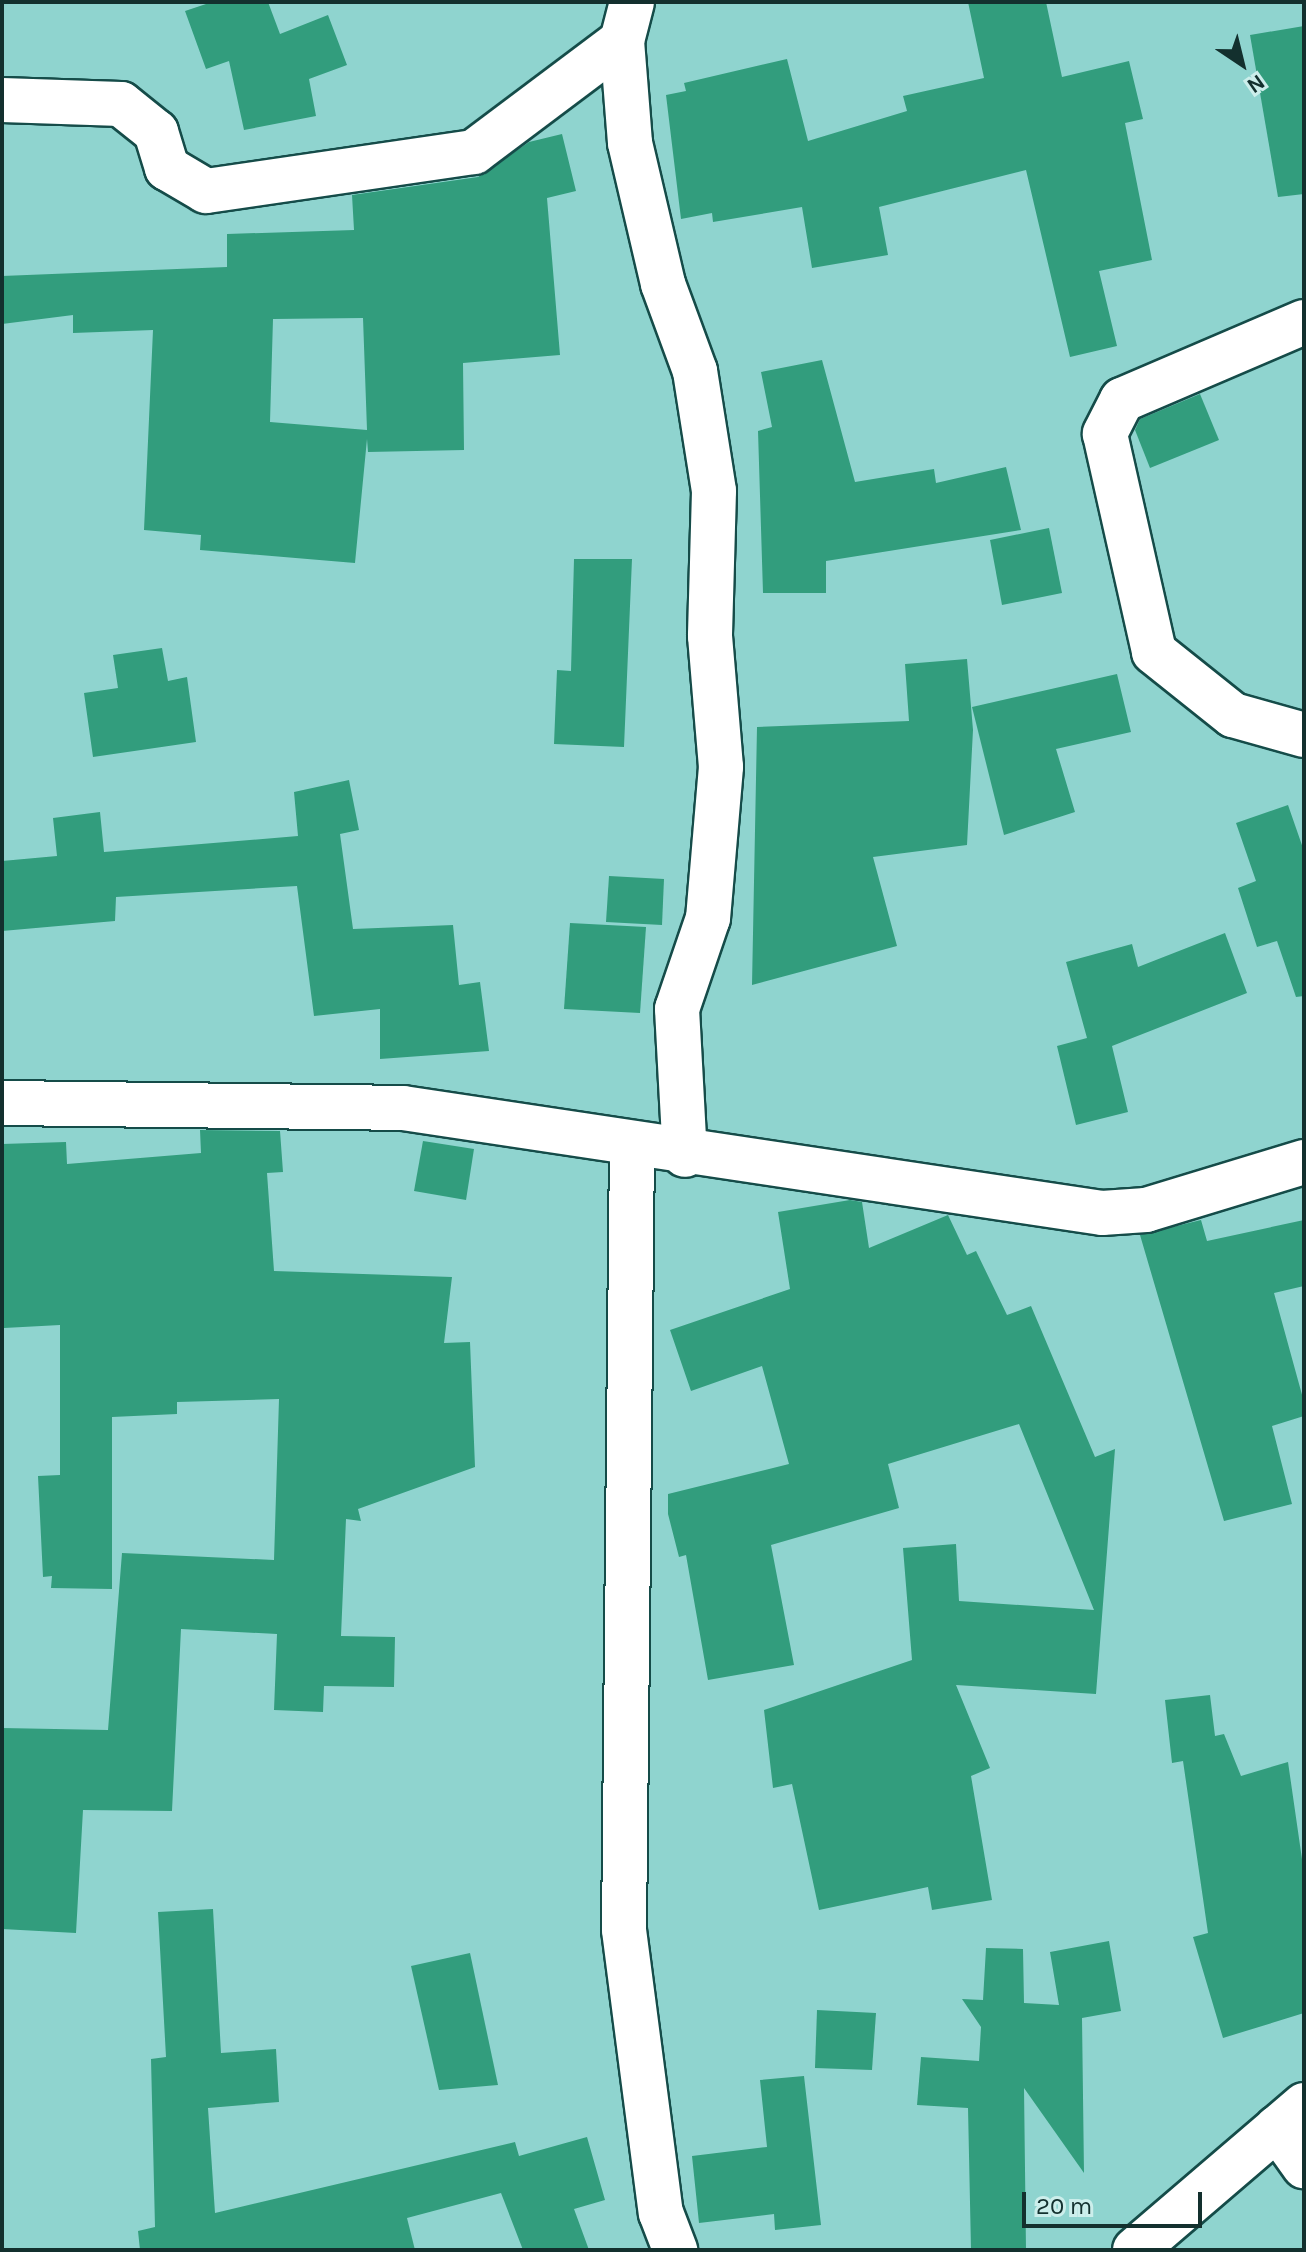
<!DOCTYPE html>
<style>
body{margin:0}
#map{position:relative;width:1306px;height:2252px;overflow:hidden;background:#8fd4cf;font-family:Karla,sans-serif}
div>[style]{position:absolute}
.building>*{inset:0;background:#329d7d}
.roads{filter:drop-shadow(2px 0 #154c49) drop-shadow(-2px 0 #154c49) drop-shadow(0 2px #154c49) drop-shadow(0 -2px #154c49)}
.street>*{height:44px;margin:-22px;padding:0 22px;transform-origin:22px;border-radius:22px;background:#fff}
.secondary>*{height:44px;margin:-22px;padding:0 22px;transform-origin:22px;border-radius:22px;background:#fff}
span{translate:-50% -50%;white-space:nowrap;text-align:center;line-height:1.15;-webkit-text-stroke:8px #cceeeb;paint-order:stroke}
.frame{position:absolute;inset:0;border:4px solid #13302e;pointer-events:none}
.north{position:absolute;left:1202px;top:24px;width:80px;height:80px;-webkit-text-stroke:6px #cceeeb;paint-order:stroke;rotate:145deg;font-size:22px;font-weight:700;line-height:32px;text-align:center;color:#13302e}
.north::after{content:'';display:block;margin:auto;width:28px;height:36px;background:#13302e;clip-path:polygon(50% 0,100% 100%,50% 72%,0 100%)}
.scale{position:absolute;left:1022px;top:2192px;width:180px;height:36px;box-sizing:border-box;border:4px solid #13302e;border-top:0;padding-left:10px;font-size:24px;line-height:28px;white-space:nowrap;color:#13302e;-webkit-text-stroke:6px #cceeeb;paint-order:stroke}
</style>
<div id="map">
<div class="building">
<div style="clip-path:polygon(212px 2px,268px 2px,280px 34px,328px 15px,347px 65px,309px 79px,316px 116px,244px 130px,229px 61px,206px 69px,185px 11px)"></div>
<div style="clip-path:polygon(968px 2px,1046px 2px,1062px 77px,1129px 61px,1143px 119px,1125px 123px,1152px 260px,1099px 271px,1117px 346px,1070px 357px,1026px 170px,879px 207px,888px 255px,812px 268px,802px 207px,713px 222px,712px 213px,681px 219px,666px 95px,686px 91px,684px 83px,787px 59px,808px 141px,907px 111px,903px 96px,984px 78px)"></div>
<div style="clip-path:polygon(1304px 26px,1304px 194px,1278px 197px,1250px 35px)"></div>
<div style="clip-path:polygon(evenodd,562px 134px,576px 191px,547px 198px,560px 355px,463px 363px,464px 450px,368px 452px,367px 439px,355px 563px,200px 550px,201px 535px,144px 530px,153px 330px,73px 333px,73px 315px,2px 324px,2px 276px,227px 267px,227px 234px,354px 230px,352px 195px,478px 177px,529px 142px,562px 134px,363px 318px,367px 430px,270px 422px,273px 319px,363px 318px)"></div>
<div style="clip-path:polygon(822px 360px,855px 482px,934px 469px,936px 483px,1006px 467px,1021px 530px,826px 561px,826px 593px,763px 593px,758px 431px,772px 427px,761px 372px)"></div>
<div style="clip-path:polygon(1200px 394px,1219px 440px,1150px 468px,1135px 430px,1140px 419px)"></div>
<div style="clip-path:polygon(1049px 528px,1062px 593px,1002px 605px,990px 540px)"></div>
<div style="clip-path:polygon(574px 559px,632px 559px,624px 747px,554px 744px,557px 670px,571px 671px)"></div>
<div style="clip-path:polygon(162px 648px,168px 681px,187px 677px,196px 742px,93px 757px,84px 693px,118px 688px,113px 655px)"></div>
<div style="clip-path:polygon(967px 659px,973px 730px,967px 845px,873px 857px,897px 946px,752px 985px,757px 727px,909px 721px,905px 664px)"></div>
<div style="clip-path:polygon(1117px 674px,1131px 732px,1056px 749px,1075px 812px,1004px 835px,972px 707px)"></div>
<div style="clip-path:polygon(349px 780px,359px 830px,340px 834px,353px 929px,453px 925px,459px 985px,480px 982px,489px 1051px,380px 1059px,380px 1009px,314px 1016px,297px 886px,116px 897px,115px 921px,2px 931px,2px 861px,57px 856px,53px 818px,100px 812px,104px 852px,298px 836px,294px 792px)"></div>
<div style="clip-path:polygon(1288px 805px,1304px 851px,1304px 996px,1296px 997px,1277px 941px,1257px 947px,1238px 888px,1256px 881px,1236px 823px)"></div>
<div style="clip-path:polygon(609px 876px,664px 879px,662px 925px,606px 922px)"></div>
<div style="clip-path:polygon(570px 923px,646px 927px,640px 1013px,564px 1009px)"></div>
<div style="clip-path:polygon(1225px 933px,1247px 993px,1112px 1046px,1128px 1112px,1076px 1125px,1057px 1046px,1087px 1038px,1066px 962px,1132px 944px,1138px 967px)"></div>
<div style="clip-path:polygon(200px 1130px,280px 1131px,283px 1172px,267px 1173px,274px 1271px,452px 1277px,444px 1343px,470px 1342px,475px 1467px,358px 1509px,361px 1521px,346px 1519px,341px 1636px,395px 1637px,394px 1687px,324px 1686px,323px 1712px,274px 1710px,277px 1634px,181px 1629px,172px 1811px,83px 1810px,76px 1933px,2px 1929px,2px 1728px,108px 1730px,122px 1553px,274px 1560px,279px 1399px,177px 1402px,177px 1414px,112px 1417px,112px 1589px,51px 1588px,52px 1576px,43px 1577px,38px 1476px,60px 1475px,60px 1325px,4px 1328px,2px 1144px,66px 1142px,67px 1164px,201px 1153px)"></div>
<div style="clip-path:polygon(423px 1141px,474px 1149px,466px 1200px,414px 1191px)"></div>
<div style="clip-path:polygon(850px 1200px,862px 1202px,869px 1248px,948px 1215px,967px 1255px,976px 1251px,1007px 1315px,1031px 1306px,1095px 1457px,1115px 1449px,1096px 1694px,956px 1685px,990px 1768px,971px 1776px,992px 1900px,932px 1910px,928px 1887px,819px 1910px,792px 1784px,773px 1788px,764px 1710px,912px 1660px,903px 1548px,956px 1544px,959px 1601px,1094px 1610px,1019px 1424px,888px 1464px,899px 1508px,771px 1545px,794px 1665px,708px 1680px,686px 1555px,679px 1557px,668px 1514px,668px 1494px,789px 1464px,762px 1366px,691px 1391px,670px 1330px,790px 1289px,778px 1212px)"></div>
<div style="clip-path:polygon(1201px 1220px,1207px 1241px,1304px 1220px,1304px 1286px,1274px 1293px,1304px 1402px,1304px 1416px,1272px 1426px,1292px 1504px,1224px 1521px,1140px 1235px)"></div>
<div style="clip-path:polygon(1210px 1695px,1215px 1736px,1224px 1734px,1241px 1776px,1288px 1762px,1304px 1873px,1304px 2013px,1223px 2038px,1193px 1937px,1208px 1933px,1183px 1761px,1172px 1763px,1165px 1700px)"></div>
<div style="clip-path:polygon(213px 1909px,221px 2053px,276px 2049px,279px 2102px,208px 2108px,215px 2213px,515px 2142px,519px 2156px,587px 2137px,605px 2200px,574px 2209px,589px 2250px,523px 2250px,501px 2193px,407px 2218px,415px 2250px,140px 2250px,138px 2231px,155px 2227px,151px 2059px,166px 2057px,158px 1912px)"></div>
<div style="clip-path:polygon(1109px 1941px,1121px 2011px,1082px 2018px,1084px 2173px,1024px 2088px,1026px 2250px,971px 2250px,968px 2108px,917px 2105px,921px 2057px,979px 2061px,981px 2027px,962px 1999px,983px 2000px,986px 1948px,1023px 1949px,1024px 2003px,1059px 2005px,1050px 1952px)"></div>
<div style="clip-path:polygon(470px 1953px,498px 2085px,439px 2090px,411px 1966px)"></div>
<div style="clip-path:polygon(817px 2010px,876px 2013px,872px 2070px,815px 2068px)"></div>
<div style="clip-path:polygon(804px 2076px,821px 2225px,775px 2230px,774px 2214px,699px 2223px,692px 2156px,767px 2147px,760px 2080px)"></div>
</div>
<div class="roads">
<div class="street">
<div style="left:632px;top:2px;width:40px;rotate:104.4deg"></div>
<div style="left:622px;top:41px;width:102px;rotate:85.5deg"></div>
<div style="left:630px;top:143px;width:145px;rotate:76.8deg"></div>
<div style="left:663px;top:284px;width:93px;rotate:69.8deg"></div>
<div style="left:695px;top:371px;width:121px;rotate:81deg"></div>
<div style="left:714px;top:491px;width:145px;rotate:91.6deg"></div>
<div style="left:710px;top:636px;width:131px;rotate:85.2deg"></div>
<div style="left:721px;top:767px;width:152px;rotate:94.9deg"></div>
<div style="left:708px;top:918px;width:96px;rotate:108.8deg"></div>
<div style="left:677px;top:1009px;width:146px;rotate:86.9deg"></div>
<div style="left:2px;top:100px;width:119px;rotate:1.9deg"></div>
<div style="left:121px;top:104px;width:45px;rotate:38.7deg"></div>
<div style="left:156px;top:132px;width:38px;rotate:73deg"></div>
<div style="left:167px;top:168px;width:45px;rotate:30.5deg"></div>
<div style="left:206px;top:191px;width:271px;rotate:-8.3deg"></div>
<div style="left:474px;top:152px;width:185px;rotate:-36.9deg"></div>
<div style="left:1304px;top:322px;width:198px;rotate:156.8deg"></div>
<div style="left:1122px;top:400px;width:38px;rotate:117deg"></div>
<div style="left:1105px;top:434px;width:223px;rotate:77.3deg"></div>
<div style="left:1154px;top:652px;width:101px;rotate:38.6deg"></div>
<div style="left:1233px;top:715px;width:74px;rotate:15.7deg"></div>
<div style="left:2px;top:1103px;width:401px;rotate:0.7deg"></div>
<div style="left:403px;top:1108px;width:707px;rotate:8.54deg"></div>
<div style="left:1102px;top:1213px;width:44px;rotate:-3.9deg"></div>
<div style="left:1146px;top:1210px;width:165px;rotate:-16.9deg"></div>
<div style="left:632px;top:1143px;width:787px;rotate:90.58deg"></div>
<div style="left:624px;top:1930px;width:285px;rotate:82.6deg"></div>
<div style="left:661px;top:2213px;width:40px;rotate:69deg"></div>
<div style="left:1277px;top:2128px;width:47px;rotate:54.6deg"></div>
</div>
<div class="secondary">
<div style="left:1135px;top:2250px;width:223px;rotate:-40.6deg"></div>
</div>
</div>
<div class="frame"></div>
<div class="north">N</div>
<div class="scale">20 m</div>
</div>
